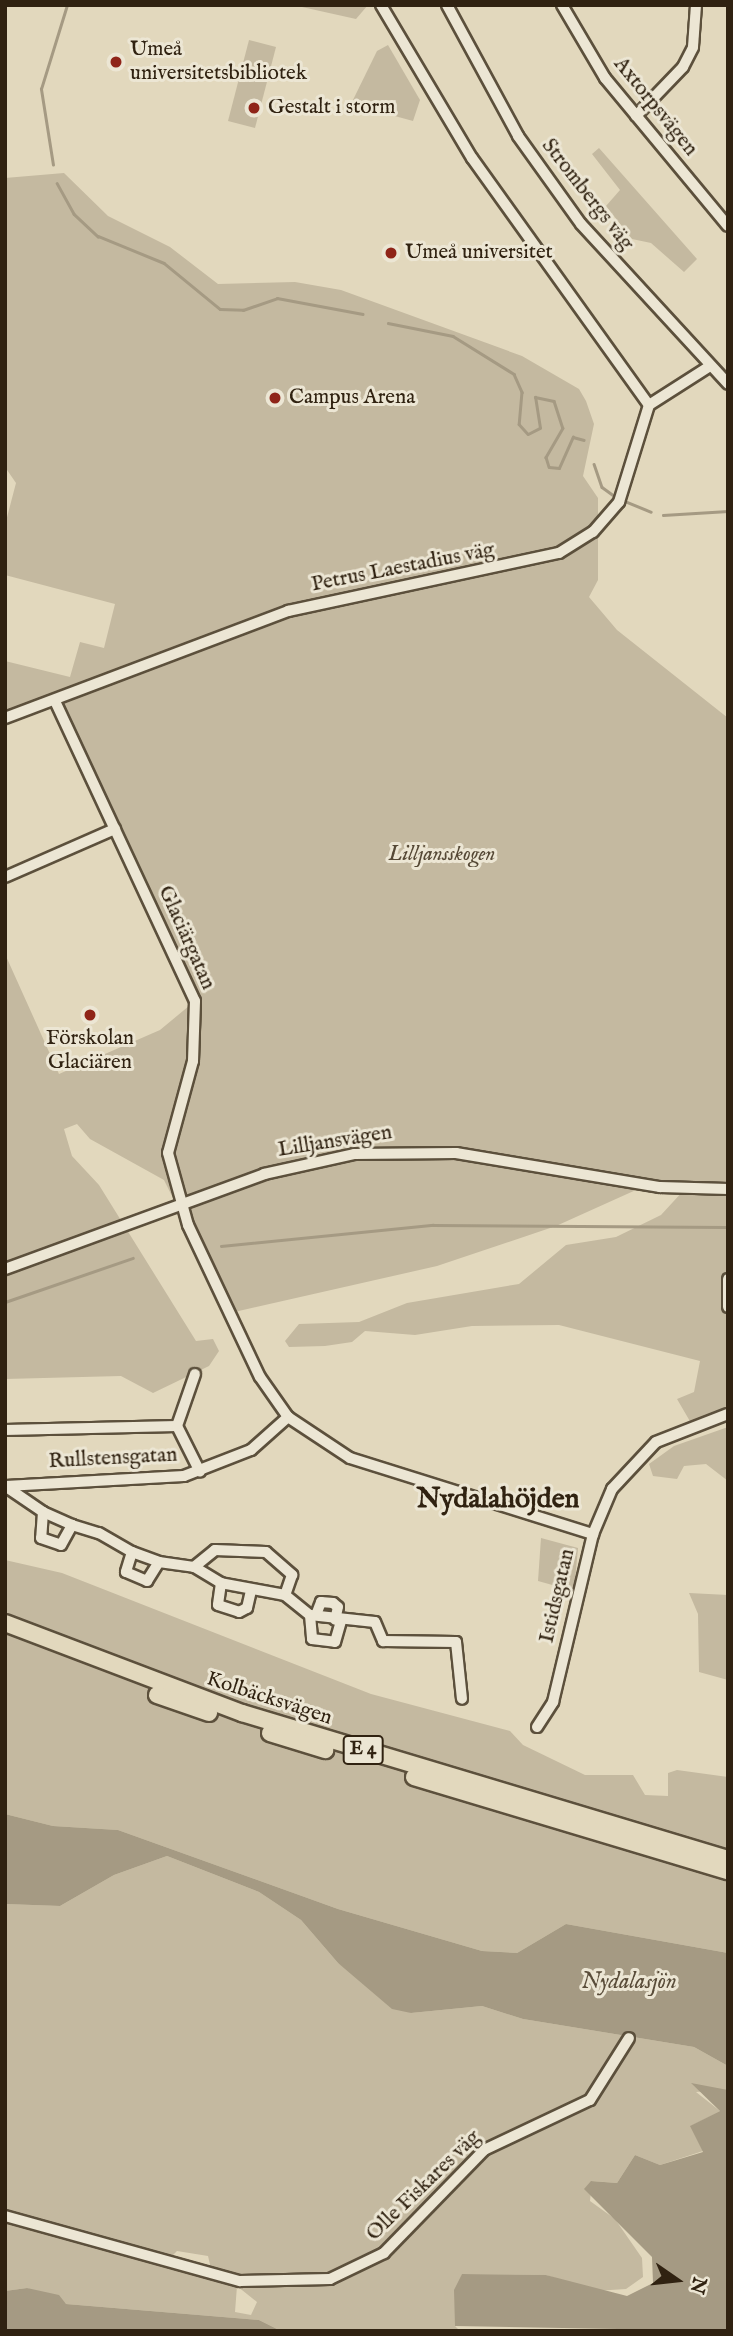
<!DOCTYPE html>
<meta charset="utf-8">
<style>
body{margin:0}
#map{position:relative;width:733px;height:2336px;overflow:hidden;background:#e2d8bd;font-family:"IM FELL English",serif}
div>[style]{position:absolute}
.green>*{inset:0;background:#c4b9a0}
.water>*{inset:0;background:#a59a83}
.stream>*{height:2.5px;margin:-1.25px;padding:0 1.25px;transform-origin:1.25px;border-radius:1.25px;background:#a59a83}
.roads{filter:drop-shadow(2px 0 #5c503c) drop-shadow(-2px 0 #5c503c) drop-shadow(0 2px #5c503c) drop-shadow(0 -2px #5c503c)}
.minor>*{height:10px;margin:-5px;padding:0 5px;transform-origin:5px;border-radius:5px;background:#ece6d4}
.highway>*{height:16px;margin:-8px;padding:0 8px;transform-origin:8px;border-radius:8px;background:#e2d8bd}
.dots>*{width:19px;height:19px;translate:-50% -50%;box-sizing:border-box;border:4px solid #ece6d4;border-radius:50%}
span{translate:-50% -50%;white-space:nowrap;text-align:center;line-height:1.15;-webkit-text-stroke:6px #ece6d4;paint-order:stroke}
.shield-label span{padding:2px 5px;background:#ece6d4;border:2px solid;border-radius:5px;-webkit-text-stroke-width:0}
.shield-label{font-size:19px;color:#302211;font-weight:700}
.poi-label{font-size:21px;color:#302211}
.left{translate:0 -50%;text-align:left}
.street-label{font-size:21px;color:#302211}
.park-label{font-size:21px;color:#554835;font-style:italic}
.water-label{font-size:23px;color:#594c39;font-style:italic}
.district-label{font-size:28px;color:#302211;font-weight:700}
.frame{position:absolute;inset:0;border:7px solid #302211;pointer-events:none}
.north{position:absolute;left:642px;top:2245px;width:70px;height:70px;-webkit-text-stroke:5px #ece6d4;paint-order:stroke;rotate:104deg;font-size:19px;font-weight:700;line-height:28px;text-align:center;color:#302211}
.north::after{content:'';display:block;margin:auto;width:24px;height:32px;background:#302211;clip-path:polygon(50% 0,100% 100%,50% 72%,0 100%)}
</style>
<div id="map">
<div class="green">
<div style="clip-path:polygon(293px 5px,368px 5px,356px 19px)"></div>
<div style="clip-path:polygon(249px 40px,276px 47px,255px 128px,228px 121px)"></div>
<div style="clip-path:polygon(388px 45px,420px 100px,413px 121px,351px 104px,377px 51px)"></div>
<div style="clip-path:polygon(599px 148px,697px 259px,684px 272px,651px 243px,632px 239px,606px 206px,620px 190px,592px 154px)"></div>
<div style="clip-path:polygon(64px 173px,108px 216px,170px 247px,218px 284px,295px 282px,341px 290px,522px 356px,579px 389px,586px 401px,594px 424px,583px 476px,598px 498px,598px 580px,589px 597px,617px 630px,728px 718px,728px 1414px,691px 1423px,677px 1399px,694px 1392px,700px 1361px,559px 1325px,472px 1326px,415px 1335px,365px 1331px,352px 1342px,325px 1346px,289px 1347px,285px 1341px,299px 1324px,359px 1322px,407px 1303px,519px 1284px,566px 1245px,616px 1237px,661px 1215px,684px 1190px,647px 1185px,556px 1226px,437px 1266px,230px 1313px,164px 1180px,90px 1139px,77px 1124px,64px 1129px,72px 1156px,99px 1185px,196px 1341px,213px 1339px,219px 1351px,209px 1366px,153px 1393px,121px 1376px,5px 1379px,5px 954px,59px 1074px,160px 1030px,195px 1001px,55px 701px,5px 718px,5px 661px,70px 677px,80px 642px,104px 648px,115px 604px,5px 575px,5px 525px,16px 483px,5px 467px,5px 178px)"></div>
<div style="clip-path:polygon(728px 1427px,728px 1481px,706px 1464px,684px 1466px,677px 1479px,653px 1476px,649px 1464px,674px 1446px)"></div>
<div style="clip-path:polygon(541px 1538px,578px 1548px,574px 1591px,538px 1581px)"></div>
<div style="clip-path:polygon(5px 1560px,62px 1573px,371px 1694px,510px 1731px,523px 1745px,585px 1775px,633px 1775px,645px 1795px,668px 1796px,668px 1773px,677px 1770px,728px 1777px,728px 1953px,566px 1924px,517px 1953px,482px 1951px,338px 1909px,118px 1830px,53px 1826px,5px 1814px)"></div>
<div style="clip-path:polygon(689px 1593px,728px 1595px,728px 1680px,699px 1672px,698px 1614px)"></div>
<div style="clip-path:polygon(evenodd,167px 1856px,259px 1892px,301px 1920px,338px 1963px,411px 2013px,482px 2006px,523px 2019px,694px 2047px,728px 2066px,728px 2090px,696px 2092px,720px 2111px,691px 2126px,703px 2151px,660px 2165px,635px 2155px,617px 2183px,592px 2181px,590px 2201px,615px 2219px,642px 2258px,643px 2277px,626px 2289px,595px 2291px,546px 2275px,462px 2274px,455px 2326px,460px 2331px,281px 2331px,259px 2320px,66px 2304px,27px 2288px,5px 2291px,5px 1904px,60px 1906px,114px 1875px,167px 1856px,177px 2251px,208px 2256px,212px 2273px,170px 2258px,177px 2251px,167px 1856px,237px 2286px,257px 2302px,251px 2315px,235px 2312px,237px 2286px)"></div>
</div>
<div class="water">
<div style="clip-path:polygon(5px 1814px,53px 1826px,118px 1830px,338px 1909px,482px 1951px,517px 1953px,566px 1924px,728px 1953px,728px 2066px,694px 2047px,523px 2019px,482px 2006px,411px 2013px,392px 2009px,338px 1963px,301px 1920px,259px 1892px,167px 1856px,114px 1875px,60px 1906px,5px 1904px)"></div>
<div style="clip-path:polygon(691px 2083px,728px 2090px,728px 2331px,455px 2326px,454px 2290px,462px 2274px,546px 2275px,627px 2296px,653px 2283px,652px 2257px,584px 2189px,591px 2181px,617px 2183px,635px 2155px,660px 2165px,703px 2152px,690px 2126px,720px 2111px)"></div>
<div style="clip-path:polygon(27px 2288px,59px 2295px,66px 2304px,259px 2320px,281px 2331px,5px 2331px,5px 2291px)"></div>
</div>
<div class="stream">
<div style="left:53px;top:165px;width:77px;rotate:-99deg"></div>
<div style="left:41px;top:89px;width:88px;rotate:-72.8deg"></div>
<div style="left:57px;top:183px;width:35px;rotate:61deg"></div>
<div style="left:74px;top:214px;width:33px;rotate:43deg"></div>
<div style="left:98px;top:236px;width:71px;rotate:22.2deg"></div>
<div style="left:164px;top:263px;width:72px;rotate:39.4deg"></div>
<div style="left:220px;top:309px;width:23px;rotate:2deg"></div>
<div style="left:243px;top:310px;width:36px;rotate:-19deg"></div>
<div style="left:277px;top:298px;width:87px;rotate:10.5deg"></div>
<div style="left:388px;top:323px;width:66px;rotate:11.3deg"></div>
<div style="left:453px;top:336px;width:72px;rotate:31.9deg"></div>
<div style="left:514px;top:374px;width:20px;rotate:66deg"></div>
<div style="left:522px;top:392px;width:32px;rotate:95deg"></div>
<div style="left:519px;top:424px;width:13px;rotate:48deg"></div>
<div style="left:528px;top:434px;width:13px;rotate:-27deg"></div>
<div style="left:540px;top:428px;width:31px;rotate:-99deg"></div>
<div style="left:535px;top:397px;width:19px;rotate:12deg"></div>
<div style="left:554px;top:401px;width:28px;rotate:72deg"></div>
<div style="left:563px;top:428px;width:34px;rotate:120deg"></div>
<div style="left:546px;top:457px;width:10px;rotate:73deg"></div>
<div style="left:549px;top:467px;width:10px;rotate:6deg"></div>
<div style="left:559px;top:468px;width:34px;rotate:-66deg"></div>
<div style="left:573px;top:437px;width:11px;rotate:15deg"></div>
<div style="left:594px;top:464px;width:24px;rotate:71deg"></div>
<div style="left:602px;top:487px;width:17px;rotate:36deg"></div>
<div style="left:622px;top:500px;width:31px;rotate:22deg"></div>
<div style="left:663px;top:515px;width:65px;rotate:-3.5deg"></div>
<div style="left:221px;top:1246px;width:213px;rotate:-5.7deg"></div>
<div style="left:433px;top:1225px;width:292px;rotate:0.4deg"></div>
<div style="left:5px;top:1302px;width:135px;rotate:-19deg"></div>
</div>
<div class="roads">
<div class="minor">
<div style="left:381px;top:5px;width:178px;rotate:59.3deg"></div>
<div style="left:472px;top:158px;width:304px;rotate:54.4deg"></div>
<div style="left:447px;top:5px;width:149px;rotate:61.5deg"></div>
<div style="left:518px;top:136px;width:108px;rotate:54.4deg"></div>
<div style="left:581px;top:224px;width:217px;rotate:47.4deg"></div>
<div style="left:562px;top:5px;width:85px;rotate:59.5deg"></div>
<div style="left:605px;top:78px;width:192px;rotate:50.3deg"></div>
<div style="left:636px;top:116px;width:68px;rotate:-46.2deg"></div>
<div style="left:683px;top:67px;width:22px;rotate:-63deg"></div>
<div style="left:693px;top:47px;width:42px;rotate:-85.9deg"></div>
<div style="left:55px;top:701px;width:331px;rotate:65deg"></div>
<div style="left:195px;top:1001px;width:60px;rotate:91.9deg"></div>
<div style="left:193px;top:1061px;width:95px;rotate:105.2deg"></div>
<div style="left:168px;top:1153px;width:75px;rotate:74.5deg"></div>
<div style="left:188px;top:1225px;width:168px;rotate:64.7deg"></div>
<div style="left:260px;top:1377px;width:49px;rotate:55deg"></div>
<div style="left:288px;top:1417px;width:74px;rotate:33.5deg"></div>
<div style="left:350px;top:1458px;width:255px;rotate:17.4deg"></div>
<div style="left:5px;top:718px;width:303px;rotate:-20.7deg"></div>
<div style="left:288px;top:611px;width:277px;rotate:-12.1deg"></div>
<div style="left:559px;top:553px;width:40px;rotate:-32deg"></div>
<div style="left:593px;top:532px;width:40px;rotate:-49deg"></div>
<div style="left:619px;top:502px;width:102px;rotate:-72.8deg"></div>
<div style="left:649px;top:405px;width:72px;rotate:-32.6deg"></div>
<div style="left:5px;top:877px;width:120px;rotate:-23.6deg"></div>
<div style="left:5px;top:1269px;width:276px;rotate:-20.1deg"></div>
<div style="left:264px;top:1174px;width:92px;rotate:-12.5deg"></div>
<div style="left:354px;top:1154px;width:102px;rotate:-0.6deg"></div>
<div style="left:456px;top:1153px;width:207px;rotate:9.5deg"></div>
<div style="left:660px;top:1187px;width:68px;rotate:1.7deg"></div>
<div style="left:728px;top:1279px;width:28px;rotate:90deg"></div>
<div style="left:177px;top:1426px;width:51px;rotate:63.4deg"></div>
<div style="left:5px;top:1430px;width:172px;rotate:-1.3deg"></div>
<div style="left:177px;top:1426px;width:55px;rotate:-70.9deg"></div>
<div style="left:5px;top:1486px;width:46px;rotate:34.4deg"></div>
<div style="left:43px;top:1512px;width:26px;rotate:94deg"></div>
<div style="left:41px;top:1538px;width:21px;rotate:19deg"></div>
<div style="left:61px;top:1545px;width:23px;rotate:-61deg"></div>
<div style="left:72px;top:1525px;width:28px;rotate:17deg"></div>
<div style="left:99px;top:1533px;width:38px;rotate:30deg"></div>
<div style="left:132px;top:1552px;width:21px;rotate:107deg"></div>
<div style="left:126px;top:1572px;width:23px;rotate:23deg"></div>
<div style="left:147px;top:1581px;width:22px;rotate:-58deg"></div>
<div style="left:159px;top:1562px;width:35px;rotate:8deg"></div>
<div style="left:194px;top:1567px;width:27px;rotate:-39deg"></div>
<div style="left:215px;top:1550px;width:51px;rotate:2.2deg"></div>
<div style="left:266px;top:1552px;width:35px;rotate:41deg"></div>
<div style="left:292px;top:1575px;width:21px;rotate:109deg"></div>
<div style="left:285px;top:1595px;width:65px;rotate:-169.4deg"></div>
<div style="left:221px;top:1583px;width:31px;rotate:-149deg"></div>
<div style="left:6px;top:1486px;width:178px;rotate:-3.2deg"></div>
<div style="left:184px;top:1476px;width:72px;rotate:-21.2deg"></div>
<div style="left:251px;top:1450px;width:50px;rotate:-41.7deg"></div>
<div style="left:43px;top:1512px;width:32px;rotate:24deg"></div>
<div style="left:132px;top:1552px;width:29px;rotate:20deg"></div>
<div style="left:221px;top:1583px;width:22px;rotate:98deg"></div>
<div style="left:218px;top:1605px;width:22px;rotate:18deg"></div>
<div style="left:239px;top:1612px;width:9px;rotate:-27deg"></div>
<div style="left:247px;top:1608px;width:18px;rotate:-77deg"></div>
<div style="left:285px;top:1595px;width:32px;rotate:39deg"></div>
<div style="left:310px;top:1615px;width:65px;rotate:6.1deg"></div>
<div style="left:375px;top:1622px;width:21px;rotate:67deg"></div>
<div style="left:383px;top:1641px;width:73px;rotate:0.8deg"></div>
<div style="left:456px;top:1642px;width:57px;rotate:84deg"></div>
<div style="left:310px;top:1615px;width:24px;rotate:85deg"></div>
<div style="left:312px;top:1639px;width:23px;rotate:7deg"></div>
<div style="left:335px;top:1642px;width:22px;rotate:-74deg"></div>
<div style="left:316px;top:1615px;width:14px;rotate:-69deg"></div>
<div style="left:321px;top:1602px;width:12px;rotate:5deg"></div>
<div style="left:333px;top:1603px;width:6px;rotate:39deg"></div>
<div style="left:338px;top:1607px;width:13px;rotate:103deg"></div>
<div style="left:537px;top:1727px;width:30px;rotate:-57deg"></div>
<div style="left:553px;top:1702px;width:173px;rotate:-76.6deg"></div>
<div style="left:593px;top:1534px;width:49px;rotate:-67.1deg"></div>
<div style="left:612px;top:1489px;width:64px;rotate:-46.9deg"></div>
<div style="left:656px;top:1442px;width:77px;rotate:-21.3deg"></div>
<div style="left:5px;top:2216px;width:244px;rotate:15.5deg"></div>
<div style="left:240px;top:2281px;width:90px;rotate:-1.3deg"></div>
<div style="left:330px;top:2279px;width:60px;rotate:-25.7deg"></div>
<div style="left:384px;top:2253px;width:144px;rotate:-45.8deg"></div>
<div style="left:484px;top:2150px;width:117px;rotate:-25.3deg"></div>
<div style="left:590px;top:2100px;width:73px;rotate:-57.8deg"></div>
</div>
<div class="highway">
<div style="left:5px;top:1623px;width:254px;rotate:20.8deg"></div>
<div style="left:242px;top:1713px;width:507px;rotate:16.72deg"></div>
<div style="left:157px;top:1695px;width:55px;rotate:19.1deg"></div>
<div style="left:270px;top:1733px;width:58px;rotate:17.2deg"></div>
<div style="left:414px;top:1777px;width:328px;rotate:16.7deg"></div>
</div>
</div>
<div class="dots">
<div style="left:116px;top:62px;background:#8f2418"></div>
<div style="left:254px;top:108px;background:#8f2418"></div>
<div style="left:391px;top:253px;background:#8f2418"></div>
<div style="left:275px;top:398px;background:#8f2418"></div>
<div style="left:90px;top:1015px;background:#8f2418"></div>
</div>
<div class="shield-label">
<span style="left:363px;top:1750px">E 4</span>
</div>
<div class="poi-label">
<span class="left" style="left:130px;top:62px">Umeå<br>universitetsbibliotek</span>
<span class="left" style="left:268px;top:108px">Gestalt i storm</span>
<span class="left" style="left:405px;top:253px">Umeå universitet</span>
<span class="left" style="left:289px;top:398px">Campus Arena</span>
<span style="left:90px;top:1051px">Förskolan<br>Glaciären</span>
</div>
<div class="street-label">
<span style="left:655px;top:107px;rotate:51deg">Axtorpsvägen</span>
<span style="left:587px;top:195px;rotate:52deg">Strombergs väg</span>
<span style="left:403px;top:568px;rotate:-11deg">Petrus Laestadius väg</span>
<span style="left:186px;top:938px;rotate:66deg">Glaciärgatan</span>
<span style="left:335px;top:1142px;rotate:-9deg">Lilljansvägen</span>
<span style="left:113px;top:1459px;rotate:-3deg">Rullstensgatan</span>
<span style="left:558px;top:1596px;rotate:-77deg">Istidsgatan</span>
<span style="left:269px;top:1699px;rotate:18deg">Kolbäcksvägen</span>
<span style="left:424px;top:2186px;rotate:-44deg">Olle Fiskares väg</span>
</div>
<div class="park-label">
<span style="left:442px;top:855px">Lilljansskogen</span>
</div>
<div class="water-label">
<span style="left:629px;top:1982px">Nydalasjön</span>
</div>
<div class="district-label">
<span style="left:498px;top:1500px">Nydalahöjden</span>
</div>
<div class="frame"></div>
<div class="north">N</div>
</div>
